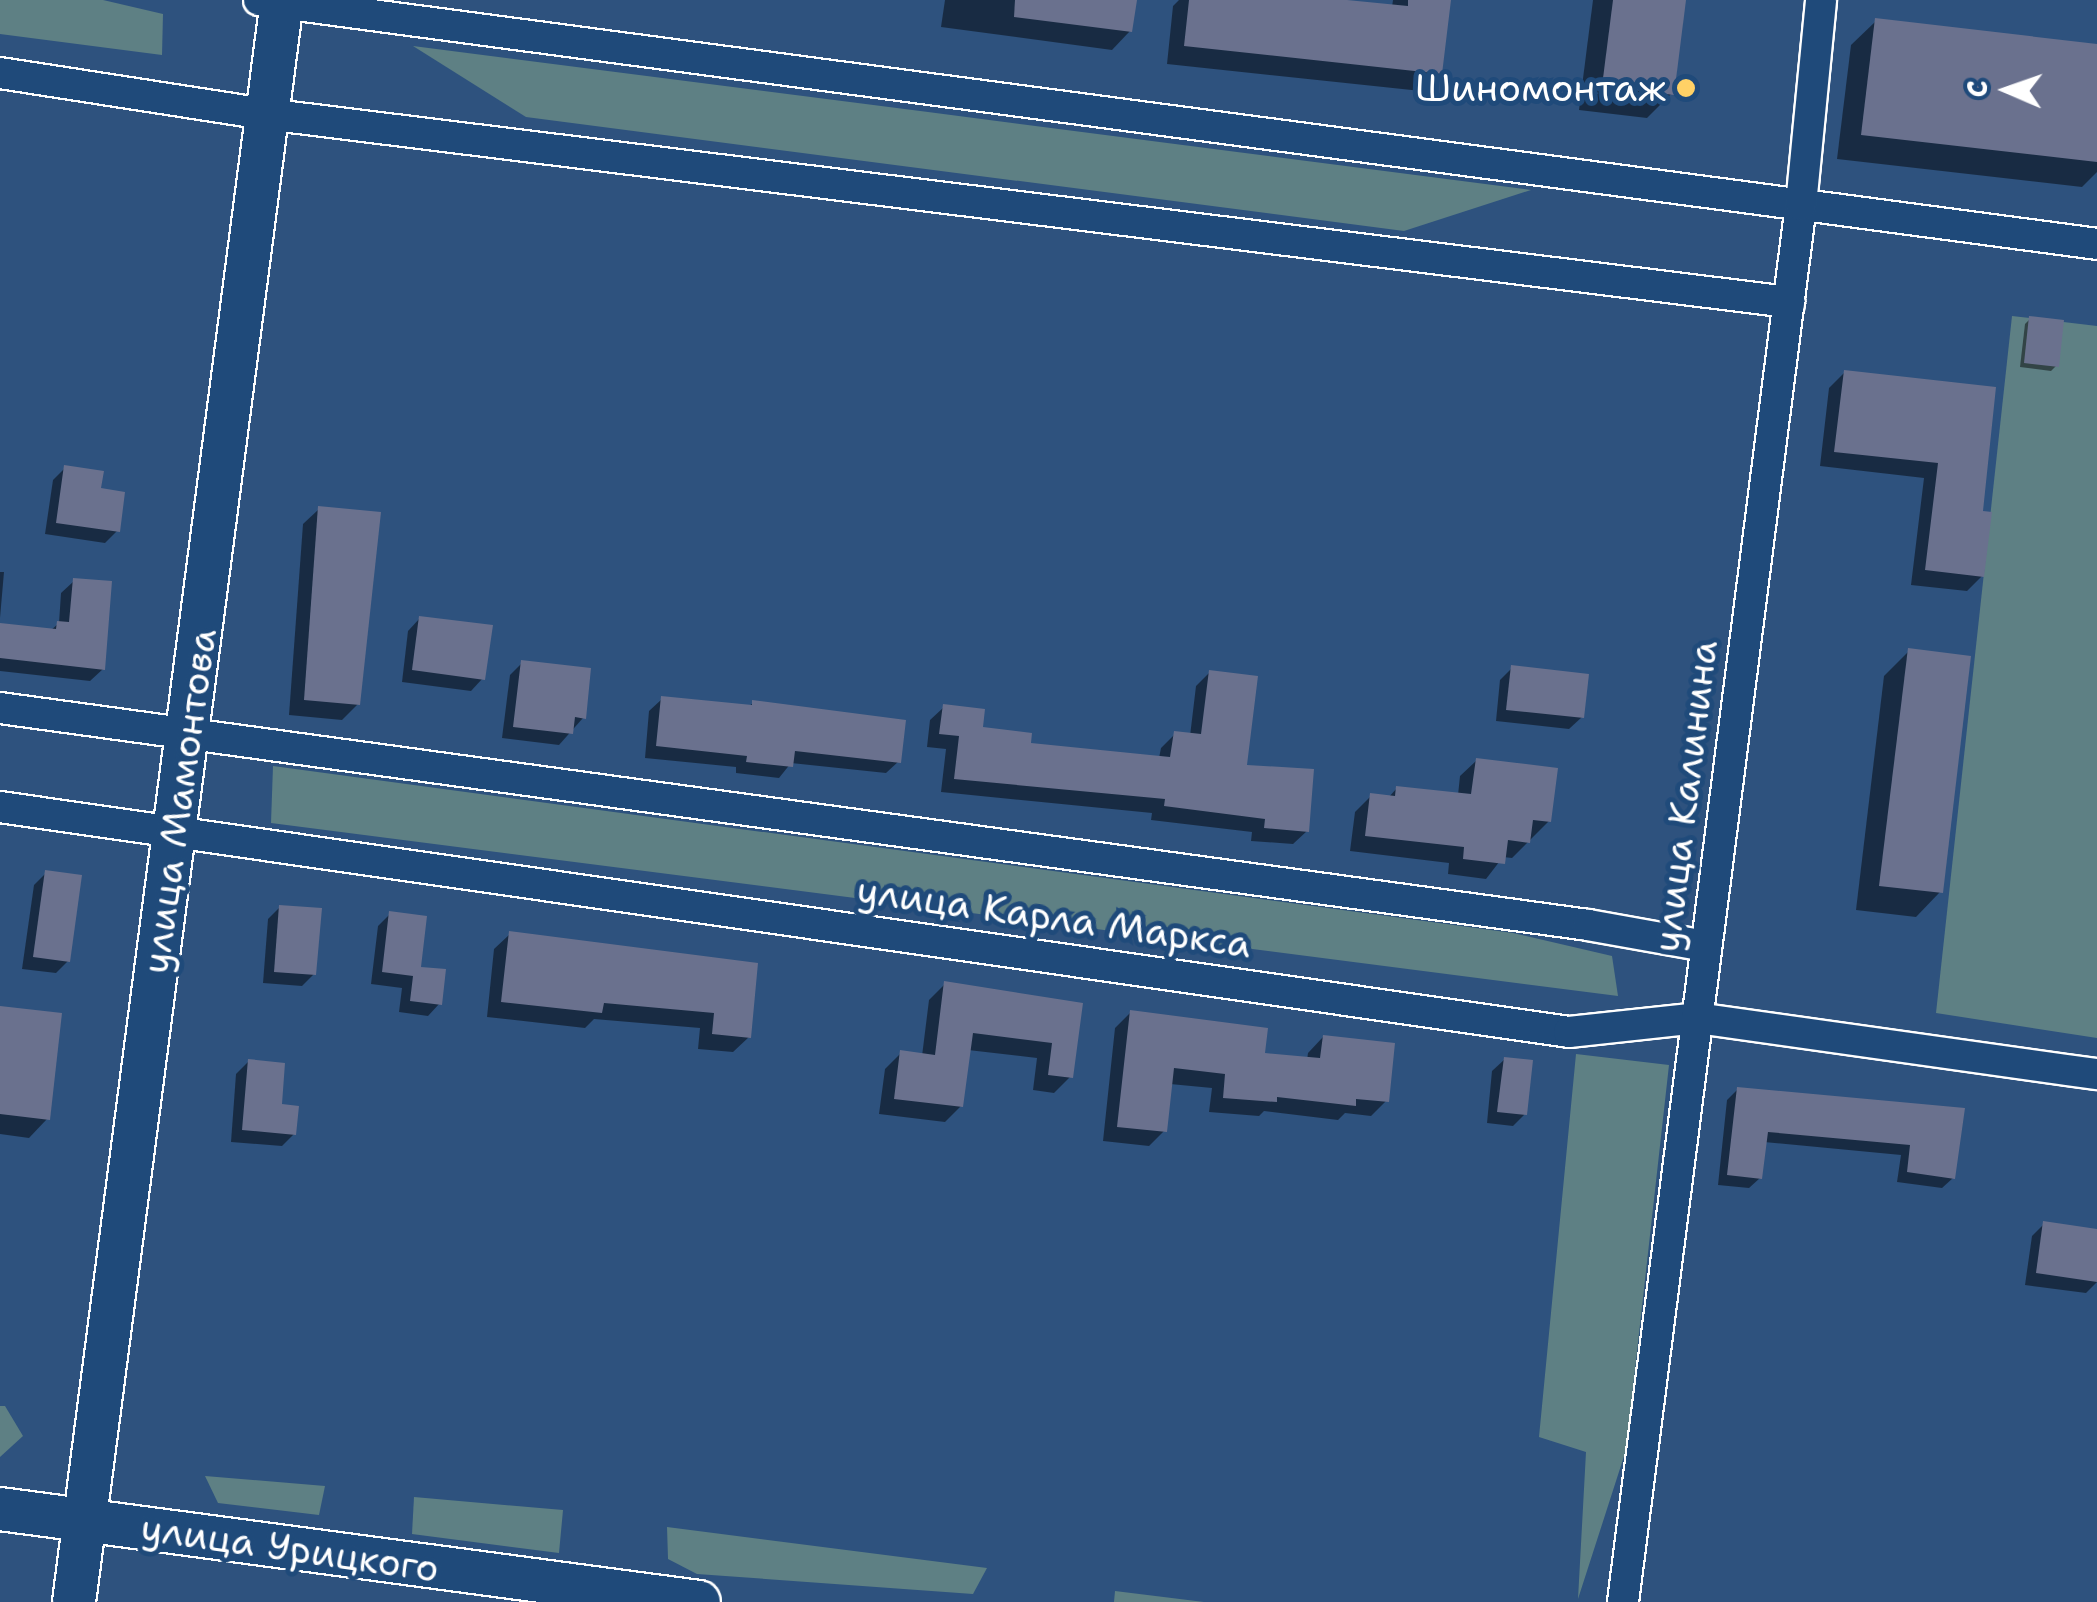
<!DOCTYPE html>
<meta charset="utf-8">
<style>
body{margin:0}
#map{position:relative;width:2097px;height:1602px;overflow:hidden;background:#2e527e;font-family:"Shantell Sans",sans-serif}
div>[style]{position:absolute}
.green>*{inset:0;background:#5e8084}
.shadow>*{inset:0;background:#0007}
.building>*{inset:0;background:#6a718e}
.roads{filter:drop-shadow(2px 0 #fff) drop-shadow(-2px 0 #fff) drop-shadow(0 2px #fff) drop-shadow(0 -2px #fff)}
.street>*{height:30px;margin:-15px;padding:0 15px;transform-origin:15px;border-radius:15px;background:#1f4a7a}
.secondary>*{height:42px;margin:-21px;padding:0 21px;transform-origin:21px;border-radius:21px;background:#1f4a7a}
.dots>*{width:28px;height:28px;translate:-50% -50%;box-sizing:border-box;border:5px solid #1f4a7a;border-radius:50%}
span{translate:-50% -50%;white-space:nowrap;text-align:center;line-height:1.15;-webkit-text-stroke:10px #1f4a7a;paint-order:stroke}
.poi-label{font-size:38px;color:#fff}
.right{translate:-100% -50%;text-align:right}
.street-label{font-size:38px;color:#fff}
.north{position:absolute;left:1957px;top:40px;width:100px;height:100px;-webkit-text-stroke:8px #1f4a7a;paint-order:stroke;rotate:272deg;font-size:28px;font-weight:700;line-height:40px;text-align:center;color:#fff}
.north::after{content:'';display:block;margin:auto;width:35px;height:45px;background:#fff;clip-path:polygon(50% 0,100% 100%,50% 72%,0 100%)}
</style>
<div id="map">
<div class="green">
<div style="clip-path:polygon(0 0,103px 0,163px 14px,162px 55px,0 34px)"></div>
<div style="clip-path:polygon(413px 46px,928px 112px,1531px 190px,1404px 231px,526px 117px)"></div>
<div style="clip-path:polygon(2012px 316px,2097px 326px,2097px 1038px,1936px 1013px)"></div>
<div style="clip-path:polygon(273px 766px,1513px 933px,1612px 956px,1618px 996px,271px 823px)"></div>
<div style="clip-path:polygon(1576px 1054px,1669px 1065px,1626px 1450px,1578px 1599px,1586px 1452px,1539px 1437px)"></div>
<div style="clip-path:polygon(0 1406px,5px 1406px,23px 1436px,0 1457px)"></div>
<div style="clip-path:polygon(205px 1476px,325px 1486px,319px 1515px,218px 1503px)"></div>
<div style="clip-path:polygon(414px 1497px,563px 1510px,559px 1553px,412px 1534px)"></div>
<div style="clip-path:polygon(667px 1527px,987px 1568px,973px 1594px,697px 1574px,668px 1559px)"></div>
<div style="clip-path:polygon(1115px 1591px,1204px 1602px,1114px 1602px)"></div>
</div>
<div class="shadow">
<div style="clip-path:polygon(945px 0,1134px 0,1130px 31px,1112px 50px,941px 27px)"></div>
<div style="clip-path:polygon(1179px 0,1321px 0,1392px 7px,1393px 0,1448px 0,1440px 73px,1421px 91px,1167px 64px,1173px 6px)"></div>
<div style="clip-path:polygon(1593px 0,1683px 0,1671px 94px,1647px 118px,1579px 110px)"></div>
<div style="clip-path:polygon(1876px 21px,2097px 46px,2097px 172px,2082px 187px,1837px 159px,1851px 45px)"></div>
<div style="clip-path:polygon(2030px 319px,2056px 366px,2051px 371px,2020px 367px,2025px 324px)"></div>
<div style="clip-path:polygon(1845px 372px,1994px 389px,1980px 513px,1982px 576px,1967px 591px,1911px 585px,1924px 478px,1820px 466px,1829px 388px)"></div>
<div style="clip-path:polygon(65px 468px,98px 491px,117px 531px,105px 543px,45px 534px,53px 480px)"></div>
<div style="clip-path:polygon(319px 509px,358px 704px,342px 720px,289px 715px,303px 524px)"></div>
<div style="clip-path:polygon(0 572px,4px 572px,0 618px)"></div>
<div style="clip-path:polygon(74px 581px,103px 669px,90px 681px,0 671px,0 625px,50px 631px,59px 623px,61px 593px)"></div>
<div style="clip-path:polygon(420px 618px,483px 678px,471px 691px,402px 682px,408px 631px)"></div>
<div style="clip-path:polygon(1909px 651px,1940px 892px,1916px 917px,1856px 910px,1884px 676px)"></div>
<div style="clip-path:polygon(522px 663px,583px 718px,559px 745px,502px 738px,510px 675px)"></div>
<div style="clip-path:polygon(1512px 668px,1582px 717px,1569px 729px,1496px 721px,1500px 680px)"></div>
<div style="clip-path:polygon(1210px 672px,1244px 767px,1307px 831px,1293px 844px,1251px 841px,1252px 832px,1151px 820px,1152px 813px,941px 792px,946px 749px,927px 747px,930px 720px,944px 707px,980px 729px,1028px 745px,1159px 758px,1161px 748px,1175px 734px,1190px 736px,1196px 686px)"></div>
<div style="clip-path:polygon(662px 699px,748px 707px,753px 703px,899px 761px,886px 773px,791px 763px,779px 778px,736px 773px,736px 767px,645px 758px,649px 711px)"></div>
<div style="clip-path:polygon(1477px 760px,1549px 821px,1512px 858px,1503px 857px,1486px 879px,1448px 874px,1449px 863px,1350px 851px,1355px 812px,1371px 796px,1388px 798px,1397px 788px,1458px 795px,1460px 776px)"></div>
<div style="clip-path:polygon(46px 873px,68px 961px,56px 973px,22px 969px,34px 885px)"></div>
<div style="clip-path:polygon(280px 907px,314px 974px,302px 986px,263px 983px,268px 919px)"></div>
<div style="clip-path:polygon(390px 914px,440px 1003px,428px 1016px,399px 1012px,402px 988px,371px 984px,378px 926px)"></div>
<div style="clip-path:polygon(510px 934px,755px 965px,749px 1037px,733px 1052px,698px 1049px,700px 1028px,594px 1019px,585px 1028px,487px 1017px,494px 949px)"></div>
<div style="clip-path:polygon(945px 984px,1080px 1005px,1070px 1077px,1054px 1093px,1033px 1090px,1037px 1058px,968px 1050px,961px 1106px,945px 1122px,879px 1114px,885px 1069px,901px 1053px,922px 1056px,929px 1000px)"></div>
<div style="clip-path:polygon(0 1008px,47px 1119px,29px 1138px,0 1134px)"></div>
<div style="clip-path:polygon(1131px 1012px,1263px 1055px,1307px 1060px,1308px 1053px,1323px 1037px,1386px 1101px,1371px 1116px,1345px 1113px,1338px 1120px,1264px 1111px,1259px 1116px,1209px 1112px,1212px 1088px,1170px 1084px,1164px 1131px,1149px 1146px,1103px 1141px,1115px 1028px)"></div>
<div style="clip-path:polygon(1505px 1059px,1525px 1114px,1513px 1126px,1487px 1123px,1492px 1071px)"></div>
<div style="clip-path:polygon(248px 1062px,294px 1134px,282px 1146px,231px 1142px,236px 1074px)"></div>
<div style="clip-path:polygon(1738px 1089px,1962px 1111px,1953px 1178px,1942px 1188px,1897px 1182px,1901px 1155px,1764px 1142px,1760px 1178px,1749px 1188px,1718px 1185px,1727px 1100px)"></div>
<div style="clip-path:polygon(2044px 1224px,2097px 1232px,2097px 1282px,2086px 1293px,2025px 1285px,2032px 1236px)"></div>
</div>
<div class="building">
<div style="clip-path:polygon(1015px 0,1137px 0,1132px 32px,1014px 17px)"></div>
<div style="clip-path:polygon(1189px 0,1347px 0,1408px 6px,1408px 0,1451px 0,1442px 74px,1184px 46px)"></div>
<div style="clip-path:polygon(1613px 0,1686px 0,1674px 95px,1602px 86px)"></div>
<div style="clip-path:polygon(1875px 18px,2097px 44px,2097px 162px,1861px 135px)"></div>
<div style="clip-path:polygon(2029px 316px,2064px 320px,2059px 367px,2024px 363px)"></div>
<div style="clip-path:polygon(1844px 370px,1996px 387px,1983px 511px,1992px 512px,1984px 577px,1925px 570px,1938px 463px,1834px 452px)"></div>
<div style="clip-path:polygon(64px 465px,104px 471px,101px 488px,125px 492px,120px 532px,56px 523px)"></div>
<div style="clip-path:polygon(318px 506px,381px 512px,360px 705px,304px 700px)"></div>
<div style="clip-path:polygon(73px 578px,112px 581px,105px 670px,0 658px,0 623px,56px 629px,57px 621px,69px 622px)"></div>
<div style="clip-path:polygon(419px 616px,493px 625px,485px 680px,412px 670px)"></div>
<div style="clip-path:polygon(1908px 648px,1971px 656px,1943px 893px,1879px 886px)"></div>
<div style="clip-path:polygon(521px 660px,591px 668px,586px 719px,575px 717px,573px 734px,513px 727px)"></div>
<div style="clip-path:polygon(1511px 665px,1589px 674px,1584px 718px,1506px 710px)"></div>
<div style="clip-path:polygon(1209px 670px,1258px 676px,1247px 765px,1314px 769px,1309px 832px,1264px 828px,1265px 819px,1164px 806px,1165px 799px,954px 779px,959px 736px,939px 734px,943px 704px,985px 709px,983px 727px,1032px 733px,1031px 743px,1170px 757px,1174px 731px,1201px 734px)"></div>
<div style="clip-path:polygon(661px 696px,752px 705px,752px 700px,906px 720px,901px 763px,795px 751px,793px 767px,746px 762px,747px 756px,656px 746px)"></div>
<div style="clip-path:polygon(1476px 758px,1558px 768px,1551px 822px,1533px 820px,1530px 843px,1508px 840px,1505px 864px,1463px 859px,1464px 847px,1365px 836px,1370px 793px,1395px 796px,1396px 786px,1471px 794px)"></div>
<div style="clip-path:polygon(45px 870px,82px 875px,70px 962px,33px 957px)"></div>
<div style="clip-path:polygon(279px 905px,322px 908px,316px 975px,274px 972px)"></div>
<div style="clip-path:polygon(389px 911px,427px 916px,421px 967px,446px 969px,442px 1005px,410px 1001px,413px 976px,382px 972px)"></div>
<div style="clip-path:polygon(509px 931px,758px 963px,751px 1038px,712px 1034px,714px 1013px,604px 1003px,602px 1013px,501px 1002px)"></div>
<div style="clip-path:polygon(944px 981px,1083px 1003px,1073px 1078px,1048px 1075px,1052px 1043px,973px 1033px,963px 1107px,894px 1099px,900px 1050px,935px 1055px)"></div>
<div style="clip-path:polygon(0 1006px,62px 1013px,50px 1120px,0 1114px)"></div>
<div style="clip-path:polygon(1130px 1010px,1268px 1028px,1265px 1053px,1320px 1058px,1323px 1035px,1395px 1043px,1389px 1102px,1356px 1099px,1356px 1106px,1277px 1097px,1277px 1102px,1223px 1098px,1225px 1074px,1174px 1068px,1167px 1132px,1117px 1127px)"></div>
<div style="clip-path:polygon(1504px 1057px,1533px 1060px,1527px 1115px,1497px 1112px)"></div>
<div style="clip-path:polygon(248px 1059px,285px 1063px,282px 1104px,299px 1106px,296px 1135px,242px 1130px)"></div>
<div style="clip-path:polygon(1737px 1087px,1965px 1108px,1955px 1179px,1907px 1172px,1910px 1145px,1768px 1132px,1762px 1179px,1727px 1175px)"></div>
<div style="clip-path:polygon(2043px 1221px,2097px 1229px,2097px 1282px,2036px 1273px)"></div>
</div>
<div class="roads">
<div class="street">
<div style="left:259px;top:0;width:1854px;rotate:7.56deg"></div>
<div style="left:0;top:73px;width:269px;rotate:8.8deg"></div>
<div style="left:266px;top:114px;width:1535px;rotate:7.04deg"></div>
<div style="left:0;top:708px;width:1603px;rotate:7.78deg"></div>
<div style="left:1588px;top:925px;width:120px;rotate:10.1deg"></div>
<div style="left:0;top:807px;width:1585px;rotate:8.16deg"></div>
<div style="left:1569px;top:1032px;width:129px;rotate:-6.2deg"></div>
<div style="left:1697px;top:1018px;width:404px;rotate:8deg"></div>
<div style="left:1623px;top:1602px;width:1408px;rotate:-82.74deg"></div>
<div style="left:1801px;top:205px;width:206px;rotate:-84.4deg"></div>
</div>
<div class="secondary">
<div style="left:0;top:1509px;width:705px;rotate:7.58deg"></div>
<div style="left:74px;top:1602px;width:1615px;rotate:-82.6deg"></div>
</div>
</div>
<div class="dots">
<div style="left:1686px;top:88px;background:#ffd166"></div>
</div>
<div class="poi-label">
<span class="right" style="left:1666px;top:88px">Шиномонтаж</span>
</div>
<div class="street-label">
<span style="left:1685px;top:796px;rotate:-83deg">улица Калинина</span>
<span style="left:179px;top:801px;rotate:-82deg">улица Мамонтова</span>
<span style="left:1054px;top:917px;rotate:8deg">улица Карла Маркса</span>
<span style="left:290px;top:1548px;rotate:8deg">улица Урицкого</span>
</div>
<div class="north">С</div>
</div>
